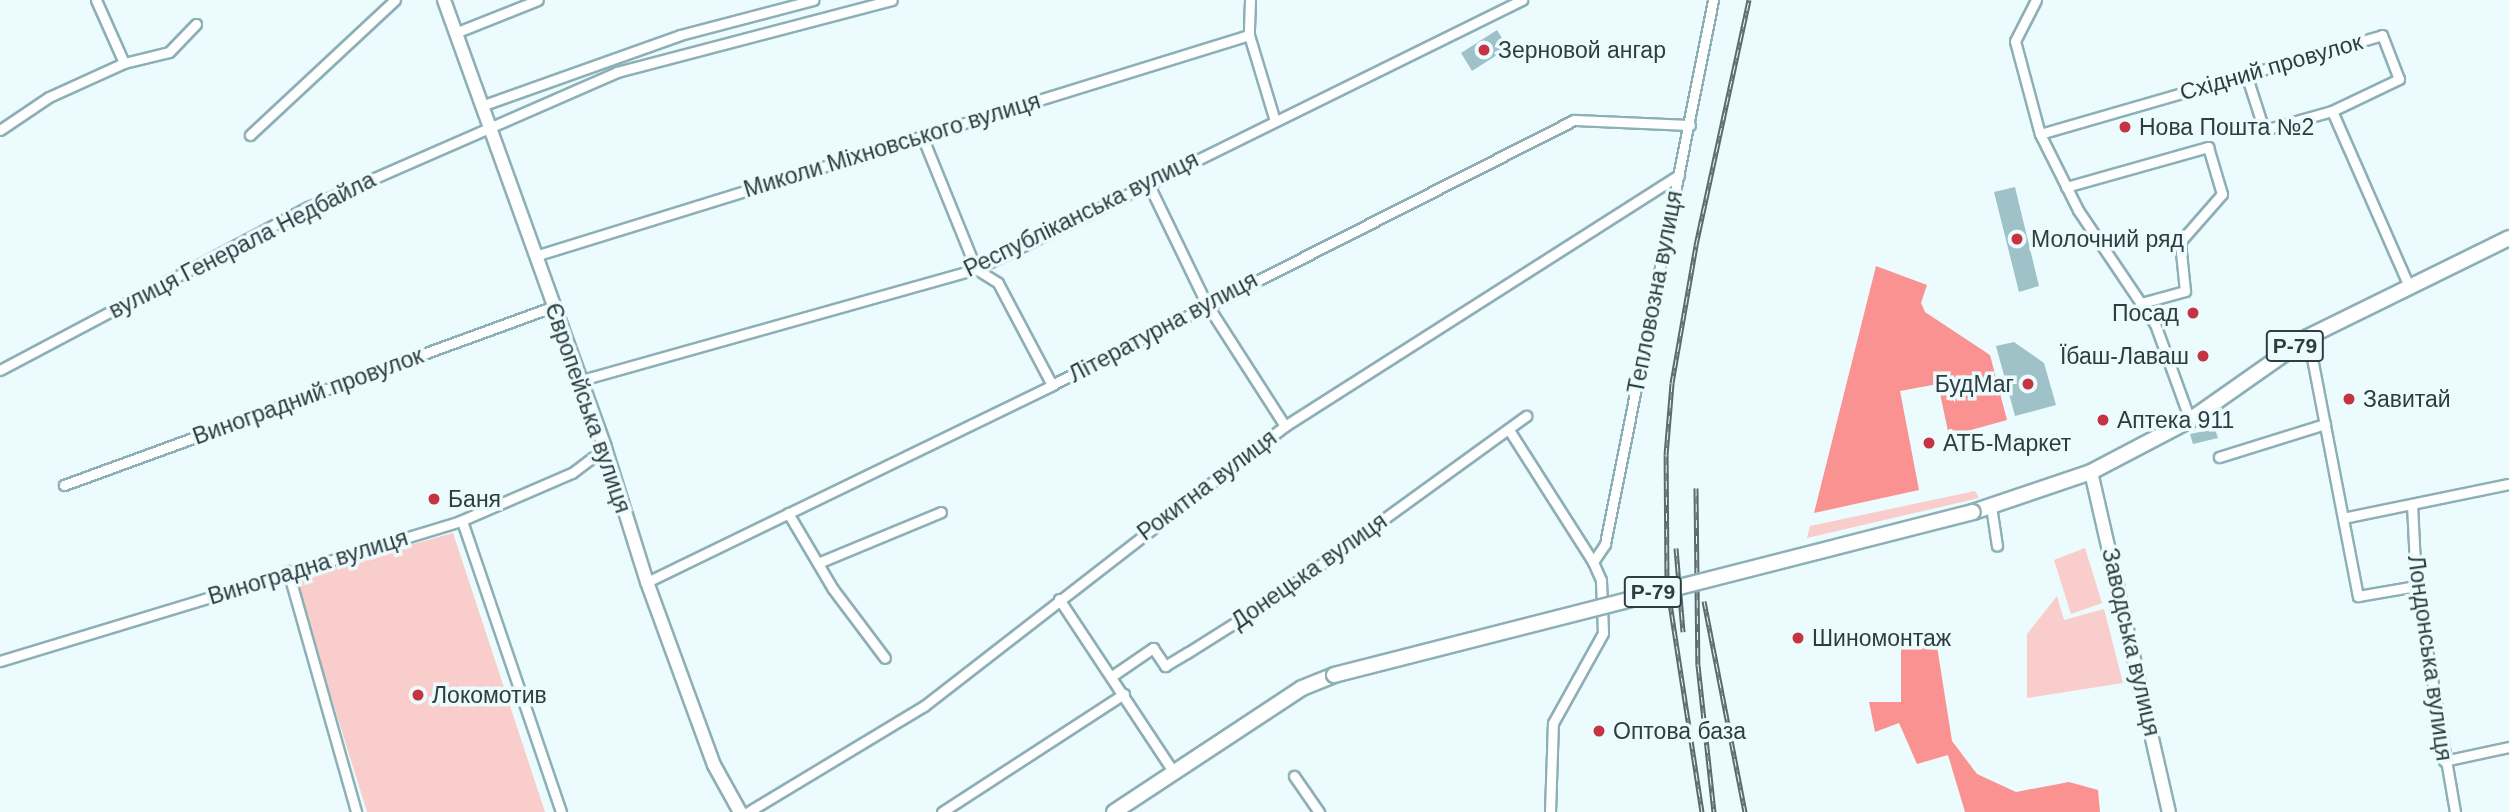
<!DOCTYPE html>
<meta charset="utf-8">
<style>
body{margin:0}
#map{position:relative;width:2509px;height:812px;overflow:hidden;background:#ecfbfd;font-family:Helvetica,sans-serif}
div>[style]{position:absolute}
.green>*{inset:0;background:#f8cdcc}
.forest>*{inset:0;background:#fb9292}
.building>*{inset:0;background:#9ec2c8}
.roads{filter:drop-shadow(2px 0 #8cb0b5) drop-shadow(-2px 0 #8cb0b5) drop-shadow(0 2px #8cb0b5) drop-shadow(0 -2px #8cb0b5)}
.street>*{height:9px;margin:-4.5px;padding:0 4.5px;transform-origin:4.5px;border-radius:4.5px;background:#fff}
.secondary>*{height:12px;margin:-6px;padding:0 6px;transform-origin:6px;border-radius:6px;background:#fff}
.primary>*{height:14px;margin:-7px;padding:0 7px;transform-origin:7px;border-radius:7px;background:#fff}
.rail>*{height:5px;margin-top:-2.5px;transform-origin:0;background:repeating-linear-gradient(90deg,#ecfbfd 0 8px,#5b6a6c 0 16px);box-sizing:border-box;border-block:2px solid #5b6a6c}
.bridges{filter:drop-shadow(2px 0 #8cb0b5) drop-shadow(-2px 0 #8cb0b5) drop-shadow(0 2px #8cb0b5) drop-shadow(0 -2px #8cb0b5)}
.primary-bridge>*{height:14px;margin:-7px;padding:0 7px;transform-origin:7px;border-radius:7px;background:#fff}
.dots>*{width:19px;height:19px;translate:-50% -50%;box-sizing:border-box;border:4px solid #ecfbfd;border-radius:50%}
span{translate:-50% -50%;white-space:nowrap;text-align:center;line-height:1.15;-webkit-text-stroke:7px #ecfbfd;paint-order:stroke}
.shield-label span{padding:2px 5px;background:#ecfbfd;border:2px solid;border-radius:5px;-webkit-text-stroke-width:0}
.shield-label{font-size:21px;color:#2e3d3f;font-weight:700}
.poi-label{font-size:23px;color:#2e3d3f}
.left{translate:0 -50%;text-align:left}
.right{translate:-100% -50%;text-align:right}
.street-label{font-size:23px;color:#2e3d3f}
</style>
<div id="map">
<div class="green">
<div style="clip-path:polygon(1975px 491px,1979px 498px,1807px 538px,1810px 526px)"></div>
<div style="clip-path:polygon(453px 533px,545px 812px,367px 812px,294px 577px)"></div>
<div style="clip-path:polygon(2085px 548px,2102px 603px,2071px 614px,2054px 560px)"></div>
<div style="clip-path:polygon(2057px 596px,2064px 620px,2104px 609px,2123px 683px,2027px 698px,2027px 634px)"></div>
</div>
<div class="forest">
<div style="clip-path:polygon(1876px 266px,1927px 285px,1921px 303px,1925px 312px,1990px 355px,2007px 420px,1949px 436px,1938px 384px,1900px 391px,1919px 490px,1814px 513px)"></div>
<div style="clip-path:polygon(1936px 640px,1952px 741px,1977px 774px,2016px 792px,2069px 782px,2098px 790px,2100px 812px,1965px 812px,1948px 755px,1917px 764px,1899px 723px,1875px 732px,1869px 702px,1901px 702px,1901px 642px)"></div>
</div>
<div class="building">
<div style="clip-path:polygon(1497px 30px,1508px 48px,1472px 71px,1461px 53px)"></div>
<div style="clip-path:polygon(2015px 187px,2039px 286px,2019px 292px,1994px 192px)"></div>
<div style="clip-path:polygon(2014px 342px,2044px 363px,2056px 405px,2015px 416px,1996px 346px)"></div>
<div style="clip-path:polygon(2215px 429px,2218px 438px,2193px 444px,2190px 434px)"></div>
</div>
<div class="roads">
<div class="street">
<div style="left:96px;top:0;width:69px;rotate:66deg"></div>
<div style="left:124px;top:63px;width:46px;rotate:-13.7deg"></div>
<div style="left:169px;top:52px;width:39px;rotate:-46deg"></div>
<div style="left:1250px;top:0;width:35px;rotate:92deg"></div>
<div style="left:1249px;top:35px;width:87px;rotate:73.2deg"></div>
<div style="left:2036px;top:0;width:46px;rotate:117.1deg"></div>
<div style="left:2015px;top:41px;width:96px;rotate:75deg"></div>
<div style="left:2040px;top:134px;width:85px;rotate:63.4deg"></div>
<div style="left:2078px;top:210px;width:138px;rotate:56deg"></div>
<div style="left:2155px;top:324px;width:102px;rotate:70deg"></div>
<div style="left:455px;top:33px;width:89px;rotate:-21.7deg"></div>
<div style="left:2246px;top:74px;width:59px;rotate:72.2deg"></div>
<div style="left:2264px;top:130px;width:71px;rotate:-15.6deg"></div>
<div style="left:2332px;top:111px;width:191px;rotate:66.3deg"></div>
<div style="left:481px;top:106px;width:211px;rotate:-19.6deg"></div>
<div style="left:680px;top:35px;width:138px;rotate:-14.7deg"></div>
<div style="left:0;top:130px;width:59px;rotate:-34deg"></div>
<div style="left:49px;top:97px;width:82px;rotate:-24.4deg"></div>
<div style="left:2040px;top:134px;width:356px;rotate:-16.1deg"></div>
<div style="left:2382px;top:35px;width:47px;rotate:68.9deg"></div>
<div style="left:2399px;top:79px;width:74px;rotate:154.5deg"></div>
<div style="left:250px;top:135px;width:198px;rotate:-43deg"></div>
<div style="left:922px;top:136px;width:144px;rotate:67.9deg"></div>
<div style="left:976px;top:269px;width:26px;rotate:32deg"></div>
<div style="left:998px;top:283px;width:115px;rotate:62.1deg"></div>
<div style="left:1148px;top:183px;width:133px;rotate:64.2deg"></div>
<div style="left:1206px;top:303px;width:146px;rotate:57.3deg"></div>
<div style="left:2066px;top:187px;width:148px;rotate:-15.7deg"></div>
<div style="left:2208px;top:147px;width:49px;rotate:73.4deg"></div>
<div style="left:2222px;top:194px;width:64px;rotate:131.2deg"></div>
<div style="left:2180px;top:242px;width:49px;rotate:84.2deg"></div>
<div style="left:2185px;top:291px;width:46px;rotate:164.7deg"></div>
<div style="left:535px;top:256px;width:747px;rotate:-17.2deg"></div>
<div style="left:2308px;top:337px;width:264px;rotate:79.1deg"></div>
<div style="left:2358px;top:596px;width:59px;rotate:-9.8deg"></div>
<div style="left:0;top:370px;width:348px;rotate:-27.9deg"></div>
<div style="left:308px;top:207px;width:337px;rotate:-23.6deg"></div>
<div style="left:617px;top:72px;width:284px;rotate:-14.7deg"></div>
<div style="left:578px;top:381px;width:413px;rotate:-15.7deg"></div>
<div style="left:976px;top:269px;width:609px;rotate:-26.23deg"></div>
<div style="left:1509px;top:430px;width:156px;rotate:57.5deg"></div>
<div style="left:2219px;top:457px;width:111px;rotate:-17.3deg"></div>
<div style="left:64px;top:485px;width:519px;rotate:-20.04deg"></div>
<div style="left:2412px;top:504px;width:82px;rotate:87.2deg"></div>
<div style="left:2416px;top:586px;width:229px;rotate:80.2deg"></div>
<div style="left:1991px;top:506px;width:40px;rotate:81.5deg"></div>
<div style="left:788px;top:513px;width:88px;rotate:59.4deg"></div>
<div style="left:833px;top:589px;width:86px;rotate:53deg"></div>
<div style="left:2343px;top:518px;width:169px;rotate:-11.6deg"></div>
<div style="left:462px;top:521px;width:307px;rotate:71.2deg"></div>
<div style="left:818px;top:563px;width:133px;rotate:-22.5deg"></div>
<div style="left:288px;top:571px;width:250px;rotate:74.2deg"></div>
<div style="left:647px;top:582px;width:450px;rotate:-25.9deg"></div>
<div style="left:1052px;top:385px;width:585px;rotate:-26.92deg"></div>
<div style="left:1574px;top:120px;width:116px;rotate:2.5deg"></div>
<div style="left:1059px;top:599px;width:206px;rotate:56.5deg"></div>
<div style="left:0;top:661px;width:479px;rotate:-16.9deg"></div>
<div style="left:458px;top:522px;width:124px;rotate:-23.3deg"></div>
<div style="left:572px;top:473px;width:41px;rotate:-37.1deg"></div>
<div style="left:1112px;top:676px;width:50px;rotate:-34.3deg"></div>
<div style="left:1153px;top:648px;width:22px;rotate:56deg"></div>
<div style="left:1165px;top:666px;width:26px;rotate:-31deg"></div>
<div style="left:1187px;top:653px;width:105px;rotate:-32.2deg"></div>
<div style="left:1276px;top:597px;width:309px;rotate:-35.9deg"></div>
<div style="left:2444px;top:761px;width:66px;rotate:-12.2deg"></div>
<div style="left:1294px;top:776px;width:44px;rotate:55.2deg"></div>
<div style="left:748px;top:812px;width:205px;rotate:-31.1deg"></div>
<div style="left:924px;top:706px;width:457px;rotate:-37.8deg"></div>
<div style="left:1285px;top:426px;width:467px;rotate:-32.5deg"></div>
<div style="left:942px;top:812px;width:217px;rotate:-33deg"></div>
<div style="left:1550px;top:812px;width:89px;rotate:-88.1deg"></div>
<div style="left:1553px;top:723px;width:103px;rotate:-60.9deg"></div>
<div style="left:1603px;top:633px;width:53px;rotate:-92.2deg"></div>
<div style="left:1601px;top:580px;width:20px;rotate:-114deg"></div>
<div style="left:1593px;top:562px;width:22px;rotate:-56deg"></div>
<div style="left:1605px;top:544px;width:555px;rotate:-78.77deg"></div>
</div>
<div class="secondary">
<div style="left:444px;top:0;width:476px;rotate:70.2deg"></div>
<div style="left:605px;top:448px;width:140px;rotate:72.6deg"></div>
<div style="left:647px;top:582px;width:195px;rotate:69.9deg"></div>
<div style="left:714px;top:765px;width:54px;rotate:61deg"></div>
<div style="left:2091px;top:472px;width:349px;rotate:77.1deg"></div>
</div>
<div class="primary">
<div style="left:1973px;top:512px;width:125px;rotate:-18.7deg"></div>
<div style="left:2091px;top:472px;width:112px;rotate:-27.7deg"></div>
<div style="left:2190px;top:420px;width:144px;rotate:-35.1deg"></div>
<div style="left:2308px;top:337px;width:224px;rotate:-26.2deg"></div>
<div style="left:1114px;top:812px;width:225px;rotate:-33.4deg"></div>
<div style="left:1302px;top:688px;width:35px;rotate:-22deg"></div>
</div>
</div>
<div class="rail">
<div style="left:1696px;top:488px;width:177px;rotate:89.4deg"></div>
<div style="left:1698px;top:665px;width:148px;rotate:83.8deg"></div>
<div style="left:1676px;top:548px;width:84px;rotate:85.2deg"></div>
<div style="left:1704px;top:601px;width:215px;rotate:79deg"></div>
<div style="left:1702px;top:812px;width:231px;rotate:-98.7deg"></div>
<div style="left:1667px;top:584px;width:129px;rotate:-90.4deg"></div>
<div style="left:1666px;top:455px;width:72px;rotate:-85.2deg"></div>
<div style="left:1672px;top:383px;width:140px;rotate:-80.1deg"></div>
<div style="left:1696px;top:245px;width:251px;rotate:-77.8deg"></div>
</div>
<div class="bridges">
<div class="primary-bridge">
<div style="left:1334px;top:675px;width:659px;rotate:-14.31deg"></div>
</div>
</div>
<div class="dots">
<div style="left:1484px;top:50px;background:#c43441"></div>
<div style="left:2125px;top:127px;background:#c43441"></div>
<div style="left:2017px;top:239px;background:#c43441"></div>
<div style="left:2193px;top:313px;background:#c43441"></div>
<div style="left:2203px;top:356px;background:#c43441"></div>
<div style="left:2028px;top:384px;background:#c43441"></div>
<div style="left:2349px;top:399px;background:#c43441"></div>
<div style="left:2103px;top:420px;background:#c43441"></div>
<div style="left:1929px;top:443px;background:#c43441"></div>
<div style="left:434px;top:499px;background:#c43441"></div>
<div style="left:1798px;top:638px;background:#c43441"></div>
<div style="left:418px;top:695px;background:#c43441"></div>
<div style="left:1599px;top:731px;background:#c43441"></div>
</div>
<div class="shield-label">
<span style="left:2295px;top:346px">Р-79</span>
<span style="left:1653px;top:592px">Р-79</span>
</div>
<div class="poi-label">
<span class="left" style="left:1498px;top:50px">Зерновой ангар</span>
<span class="left" style="left:2139px;top:127px">Нова Пошта №2</span>
<span class="left" style="left:2031px;top:239px">Молочний ряд</span>
<span class="right" style="left:2179px;top:313px">Посад</span>
<span class="right" style="left:2189px;top:356px">Їбаш-Лаваш</span>
<span class="right" style="left:2014px;top:384px">БудМаг</span>
<span class="left" style="left:2363px;top:399px">Завитай</span>
<span class="left" style="left:2117px;top:420px">Аптека 911</span>
<span class="left" style="left:1943px;top:443px">АТБ-Маркет</span>
<span class="left" style="left:448px;top:499px">Баня</span>
<span class="left" style="left:1812px;top:638px">Шиномонтаж</span>
<span class="left" style="left:432px;top:695px">Локомотив</span>
<span class="left" style="left:1613px;top:731px">Оптова база</span>
</div>
<div class="street-label">
<span style="left:2271px;top:67px;rotate:-16deg">Східний провулок</span>
<span style="left:892px;top:145px;rotate:-17deg">Миколи Міхновського вулиця</span>
<span style="left:1081px;top:214px;rotate:-26deg">Республіканська вулиця</span>
<span style="left:242px;top:245px;rotate:-27deg">вулиця Генерала Недбайла</span>
<span style="left:1655px;top:292px;rotate:-79deg">Тепловозна вулиця</span>
<span style="left:1163px;top:327px;rotate:-28deg">Літературна вулиця</span>
<span style="left:308px;top:396px;rotate:-20deg">Виноградний провулок</span>
<span style="left:588px;top:408px;rotate:71deg">Європейська вулиця</span>
<span style="left:1207px;top:485px;rotate:-37deg">Рокитна вулиця</span>
<span style="left:308px;top:567px;rotate:-17deg">Виноградна вулиця</span>
<span style="left:1309px;top:571px;rotate:-35deg">Донецька вулиця</span>
<span style="left:2131px;top:642px;rotate:77deg">Заводська вулиця</span>
<span style="left:2430px;top:658px;rotate:82deg">Лондонська вулиця</span>
</div>
</div>
